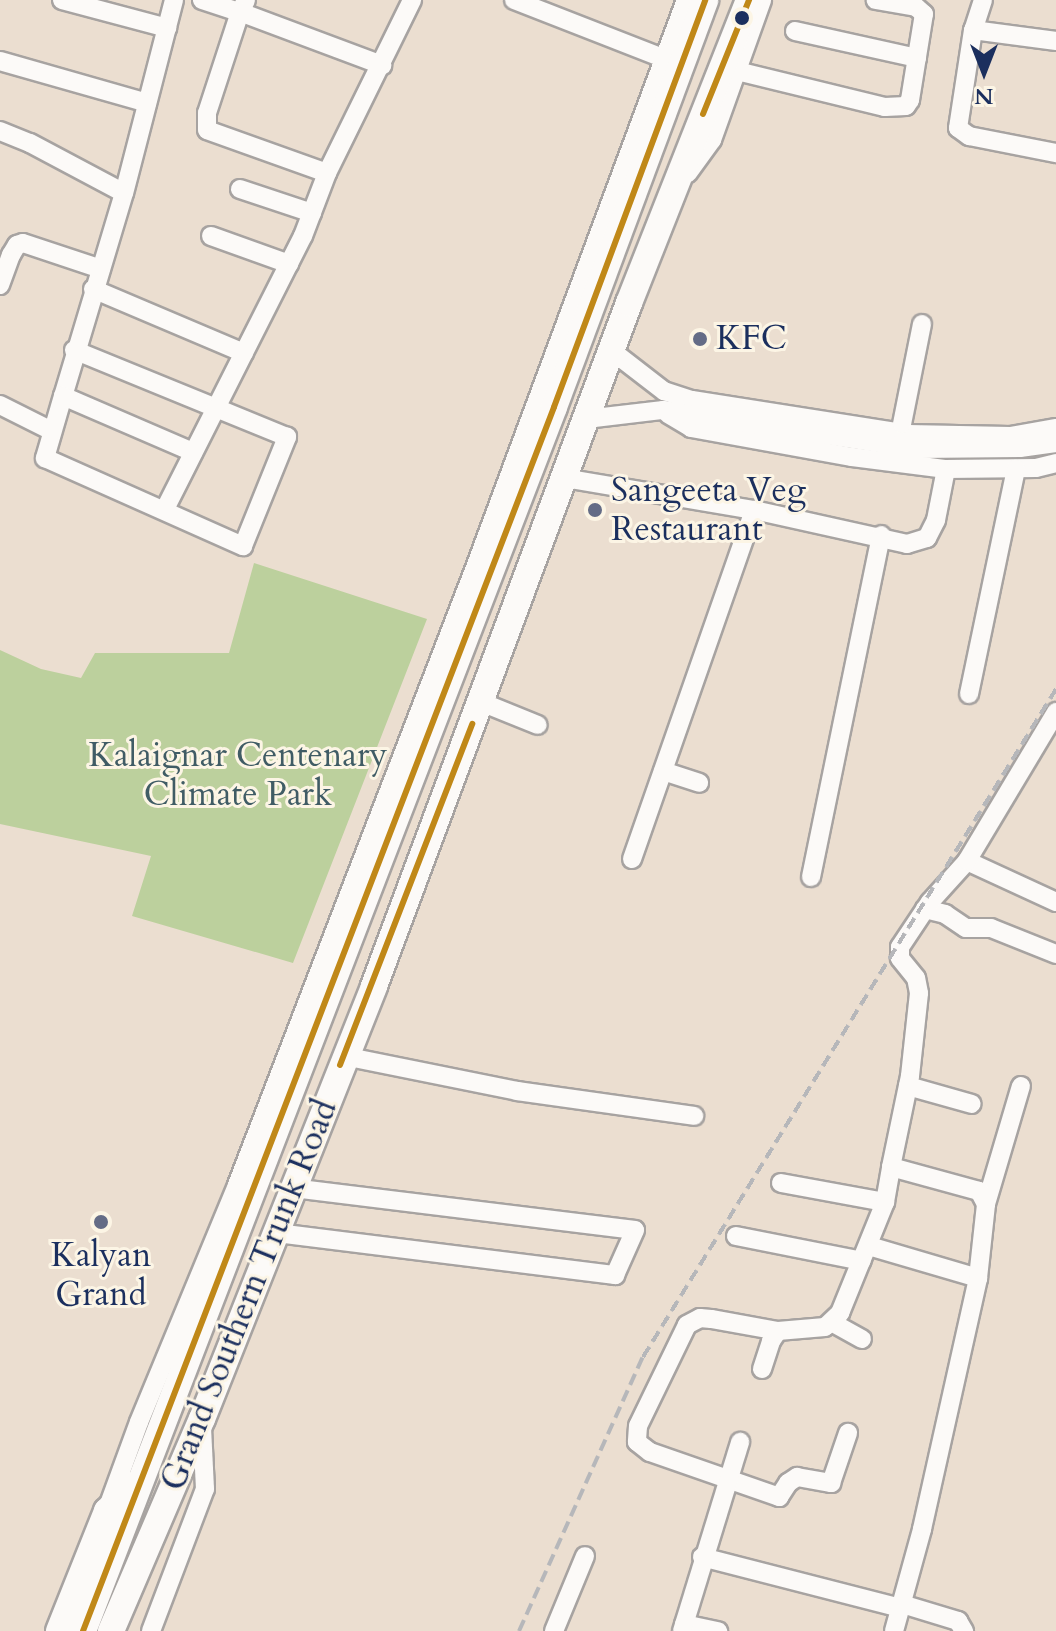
<!DOCTYPE html>
<style>
body{margin:0}
#map{position:relative;width:1056px;height:1631px;overflow:hidden;background:#ebded0;font-family:Cardo,serif}
div>[style]{position:absolute}
.green>*{inset:0;background:#bcd09d}
.roads{filter:drop-shadow(2px 0 #a7a3a1) drop-shadow(-2px 0 #a7a3a1) drop-shadow(0 2px #a7a3a1) drop-shadow(0 -2px #a7a3a1)}
.minor>*{height:18px;margin:-9px;padding:0 9px;transform-origin:9px;border-radius:9px;background:#fcfaf8}
.highway>*{height:26px;margin:-13px;padding:0 13px;transform-origin:13px;border-radius:13px;background:#fcfaf8}
.rail>*{height:4px;margin-top:-2px;transform-origin:0;background:repeating-linear-gradient(90deg,#b6b7ba 0 12px,transparent 0 18px)}
.bus-1>*{height:6px;margin:-3px;padding:0 3px;transform-origin:3px;border-radius:3px;background:#c08818}
.dots>*{width:22px;height:22px;translate:-50% -50%;box-sizing:border-box;border:4px solid #fcf5e5;border-radius:50%}
span{translate:-50% -50%;white-space:nowrap;text-align:center;line-height:1.15;-webkit-text-stroke:6px #fcf5e5;paint-order:stroke}
.poi-label{font-size:34px;color:#1b2f5e}
.left{translate:0 -50%;text-align:left}
.park-label{font-size:34px;color:#405c65}
.street-label{font-size:34px;color:#1b2f5e}
.north{position:absolute;left:944px;top:32px;width:80px;height:80px;-webkit-text-stroke:6px #fcf5e5;paint-order:stroke;rotate:180deg;font-size:22px;font-weight:700;line-height:32px;text-align:center;color:#1b2f5e}
.north::after{content:'';display:block;margin:auto;width:28px;height:36px;background:#1b2f5e;clip-path:polygon(50% 0,100% 100%,50% 72%,0 100%)}
</style>
<div id="map">
<div class="green">
<div style="clip-path:polygon(254px 563px,427px 619px,293px 963px,132px 916px,151px 856px,0 824px,0 650px,41px 669px,81px 678px,95px 653px,229px 653px)"></div>
</div>
<div class="roads">
<div class="minor">
<div style="left:62px;top:0;width:109px;rotate:14.9deg"></div>
<div style="left:174px;top:0;width:199px;rotate:104.5deg"></div>
<div style="left:124px;top:193px;width:212px;rotate:106.7deg"></div>
<div style="left:63px;top:396px;width:142px;rotate:23.3deg"></div>
<div style="left:202px;top:0;width:40px;rotate:18deg"></div>
<div style="left:240px;top:12px;width:13px;rotate:-63deg"></div>
<div style="left:514px;top:0;width:160px;rotate:21.3deg"></div>
<div style="left:983px;top:0;width:32px;rotate:108deg"></div>
<div style="left:973px;top:30px;width:99px;rotate:98.7deg"></div>
<div style="left:958px;top:128px;width:14px;rotate:36deg"></div>
<div style="left:969px;top:136px;width:89px;rotate:11.1deg"></div>
<div style="left:973px;top:30px;width:84px;rotate:7.5deg"></div>
<div style="left:795px;top:31px;width:125px;rotate:12.5deg"></div>
<div style="left:0;top:61px;width:153px;rotate:15.9deg"></div>
<div style="left:737px;top:71px;width:152px;rotate:13.7deg"></div>
<div style="left:885px;top:107px;width:21px;rotate:-3deg"></div>
<div style="left:906px;top:106px;width:7px;rotate:-56deg"></div>
<div style="left:910px;top:100px;width:87px;rotate:-80.8deg"></div>
<div style="left:924px;top:14px;width:11px;rotate:-139deg"></div>
<div style="left:916px;top:7px;width:41px;rotate:-170.1deg"></div>
<div style="left:0;top:131px;width:32px;rotate:22deg"></div>
<div style="left:30px;top:143px;width:106px;rotate:28deg"></div>
<div style="left:327px;top:173px;width:127px;rotate:-160.3deg"></div>
<div style="left:207px;top:130px;width:17px;rotate:-90deg"></div>
<div style="left:207px;top:113px;width:106px;rotate:-71.9deg"></div>
<div style="left:240px;top:12px;width:152px;rotate:20.5deg"></div>
<div style="left:688px;top:173px;width:41px;rotate:-54deg"></div>
<div style="left:712px;top:140px;width:149px;rotate:-70.3deg"></div>
<div style="left:240px;top:189px;width:76px;rotate:18.4deg"></div>
<div style="left:211px;top:236px;width:83px;rotate:19.7deg"></div>
<div style="left:0;top:285px;width:32px;rotate:-70deg"></div>
<div style="left:11px;top:255px;width:12px;rotate:-59deg"></div>
<div style="left:17px;top:245px;width:6px;rotate:-18deg"></div>
<div style="left:23px;top:243px;width:82px;rotate:18.4deg"></div>
<div style="left:93px;top:289px;width:164px;rotate:23deg"></div>
<div style="left:74px;top:350px;width:153px;rotate:22.2deg"></div>
<div style="left:216px;top:408px;width:193px;rotate:-63.2deg"></div>
<div style="left:303px;top:236px;width:67px;rotate:-69.1deg"></div>
<div style="left:327px;top:173px;width:193px;rotate:-63.8deg"></div>
<div style="left:612px;top:351px;width:66px;rotate:37.6deg"></div>
<div style="left:664px;top:391px;width:29px;rotate:18deg"></div>
<div style="left:692px;top:400px;width:219px;rotate:8.9deg"></div>
<div style="left:908px;top:434px;width:102px;rotate:1.1deg"></div>
<div style="left:1010px;top:436px;width:47px;rotate:-9.9deg"></div>
<div style="left:63px;top:396px;width:65px;rotate:106.2deg"></div>
<div style="left:45px;top:458px;width:217px;rotate:24deg"></div>
<div style="left:243px;top:546px;width:118px;rotate:-68deg"></div>
<div style="left:287px;top:437px;width:77px;rotate:-157.8deg"></div>
<div style="left:216px;top:408px;width:113px;rotate:116.8deg"></div>
<div style="left:0;top:405px;width:58px;rotate:26.6deg"></div>
<div style="left:668px;top:414px;width:27px;rotate:31deg"></div>
<div style="left:691px;top:428px;width:164px;rotate:10.2deg"></div>
<div style="left:852px;top:457px;width:95px;rotate:7.3deg"></div>
<div style="left:946px;top:469px;width:90px;rotate:-0.6deg"></div>
<div style="left:1036px;top:468px;width:21px;rotate:-14deg"></div>
<div style="left:586px;top:419px;width:78px;rotate:-6.7deg"></div>
<div style="left:663px;top:410px;width:257px;rotate:8.7deg"></div>
<div style="left:917px;top:449px;width:103px;rotate:-0.6deg"></div>
<div style="left:1020px;top:448px;width:36px;rotate:-8deg"></div>
<div style="left:902px;top:424px;width:102px;rotate:-78.7deg"></div>
<div style="left:564px;top:478px;width:193px;rotate:9.6deg"></div>
<div style="left:754px;top:510px;width:157px;rotate:12.5deg"></div>
<div style="left:907px;top:544px;width:21px;rotate:-17deg"></div>
<div style="left:927px;top:538px;width:20px;rotate:-63deg"></div>
<div style="left:936px;top:520px;width:52px;rotate:-78.9deg"></div>
<div style="left:969px;top:694px;width:230px;rotate:-78.2deg"></div>
<div style="left:481px;top:702px;width:61px;rotate:22deg"></div>
<div style="left:663px;top:771px;width:38px;rotate:18deg"></div>
<div style="left:632px;top:859px;width:370px;rotate:-70.7deg"></div>
<div style="left:967px;top:861px;width:98px;rotate:24.7deg"></div>
<div style="left:811px;top:877px;width:349px;rotate:-78.4deg"></div>
<div style="left:925px;top:909px;width:21px;rotate:14deg"></div>
<div style="left:945px;top:914px;width:25px;rotate:34deg"></div>
<div style="left:966px;top:928px;width:25px"></div>
<div style="left:991px;top:928px;width:70px;rotate:21.8deg"></div>
<div style="left:344px;top:1056px;width:177px;rotate:11.4deg"></div>
<div style="left:517px;top:1091px;width:179px;rotate:8deg"></div>
<div style="left:908px;top:1086px;width:66px;rotate:15.7deg"></div>
<div style="left:781px;top:1183px;width:106px;rotate:10.4deg"></div>
<div style="left:986px;top:1204px;width:123px;rotate:-73.5deg"></div>
<div style="left:277px;top:1233px;width:341px;rotate:7.1deg"></div>
<div style="left:615px;top:1275px;width:49px;rotate:-66deg"></div>
<div style="left:635px;top:1230px;width:344px;rotate:-173deg"></div>
<div style="left:736px;top:1236px;width:128px;rotate:11.2deg"></div>
<div style="left:869px;top:1246px;width:114px;rotate:16.4deg"></div>
<div style="left:833px;top:1323px;width:33px;rotate:29deg"></div>
<div style="left:778px;top:1331px;width:68px;rotate:-169.8deg"></div>
<div style="left:711px;top:1319px;width:11px;rotate:-175deg"></div>
<div style="left:700px;top:1318px;width:15px;rotate:152deg"></div>
<div style="left:687px;top:1325px;width:112px;rotate:115.9deg"></div>
<div style="left:638px;top:1426px;width:16px;rotate:94deg"></div>
<div style="left:637px;top:1442px;width:16px;rotate:38deg"></div>
<div style="left:650px;top:1452px;width:137px;rotate:19.2deg"></div>
<div style="left:779px;top:1497px;width:17px;rotate:-57deg"></div>
<div style="left:788px;top:1483px;width:11px;rotate:-34deg"></div>
<div style="left:797px;top:1477px;width:35px;rotate:10deg"></div>
<div style="left:831px;top:1483px;width:53px;rotate:-71.2deg"></div>
<div style="left:762px;top:1369px;width:29px;rotate:-72deg"></div>
<div style="left:771px;top:1341px;width:12px;rotate:-55deg"></div>
<div style="left:778px;top:1331px;width:47px;rotate:-4.9deg"></div>
<div style="left:825px;top:1327px;width:21px;rotate:-43deg"></div>
<div style="left:840px;top:1313px;width:120px;rotate:-67.9deg"></div>
<div style="left:885px;top:1202px;width:36px;rotate:-80deg"></div>
<div style="left:109px;top:1504px;width:87px;rotate:-69.9deg"></div>
<div style="left:139px;top:1422px;width:256px;rotate:-67.5deg"></div>
<div style="left:237px;top:1185px;width:664px;rotate:-68.92deg"></div>
<div style="left:476px;top:565px;width:603px;rotate:-69.61deg"></div>
<div style="left:702px;top:1557px;width:205px;rotate:14.4deg"></div>
<div style="left:902px;top:1604px;width:59px;rotate:16.9deg"></div>
<div style="left:958px;top:1621px;width:12px;rotate:59deg"></div>
<div style="left:684px;top:1624px;width:35px;rotate:12deg"></div>
<div style="left:151px;top:1631px;width:152px;rotate:-69.2deg"></div>
<div style="left:205px;top:1489px;width:61px;rotate:-92.8deg"></div>
<div style="left:554px;top:1631px;width:81px;rotate:-67.5deg"></div>
<div style="left:682px;top:1631px;width:198px;rotate:-72.9deg"></div>
<div style="left:894px;top:1631px;width:106px;rotate:-74.6deg"></div>
<div style="left:922px;top:1529px;width:257px;rotate:-77.4deg"></div>
<div style="left:978px;top:1278px;width:74px;rotate:-83.8deg"></div>
<div style="left:986px;top:1204px;width:15px;rotate:-118deg"></div>
<div style="left:979px;top:1191px;width:91px;rotate:-164.7deg"></div>
<div style="left:891px;top:1167px;width:93px;rotate:-78.2deg"></div>
<div style="left:910px;top:1076px;width:83px;rotate:-83.8deg"></div>
<div style="left:919px;top:993px;width:15px;rotate:-101deg"></div>
<div style="left:916px;top:978px;width:26px;rotate:-129deg"></div>
<div style="left:900px;top:958px;width:11px;rotate:-90deg"></div>
<div style="left:900px;top:947px;width:54px;rotate:-56.3deg"></div>
<div style="left:930px;top:902px;width:55px;rotate:-47.9deg"></div>
<div style="left:967px;top:861px;width:174px;rotate:-59.1deg"></div>
</div>
<div class="highway">
<div style="left:59px;top:1631px;width:129px;rotate:-68.2deg"></div>
<div style="left:107px;top:1511px;width:37px;rotate:-44deg"></div>
<div style="left:83px;top:1631px;width:1311px;rotate:-68.95deg"></div>
<div style="left:554px;top:407px;width:434px;rotate:-69.6deg"></div>
<div style="left:111px;top:1631px;width:231px;rotate:-66.8deg"></div>
<div style="left:202px;top:1419px;width:466px;rotate:-68.3deg"></div>
<div style="left:374px;top:986px;width:729px;rotate:-69.53deg"></div>
<div style="left:629px;top:303px;width:326px;rotate:-68.4deg"></div>
</div>
</div>
<div class="rail">
<div style="left:519px;top:1631px;width:301px;rotate:-65.7deg"></div>
<div style="left:643px;top:1357px;width:785px;rotate:-58.27deg"></div>
</div>
<div class="bus-1">
<div style="left:703px;top:114px;width:123px;rotate:-68deg"></div>
<div style="left:340px;top:1065px;width:366px;rotate:-68.8deg"></div>
<div style="left:83px;top:1631px;width:1311px;rotate:-68.95deg"></div>
<div style="left:554px;top:407px;width:434px;rotate:-69.6deg"></div>
</div>
<div class="dots">
<div style="left:742px;top:18px;background:#1b2f5e"></div>
<div style="left:700px;top:339px;background:#646c86"></div>
<div style="left:595px;top:510px;background:#646c86"></div>
<div style="left:101px;top:1222px;background:#646c86"></div>
</div>
<div class="poi-label">
<span class="left" style="left:716px;top:339px">KFC</span>
<span class="left" style="left:611px;top:510px">Sangeeta Veg<br>Restaurant</span>
<span style="left:101px;top:1275px">Kalyan<br>Grand</span>
</div>
<div class="park-label">
<span style="left:238px;top:775px">Kalaignar Centenary<br>Climate Park</span>
</div>
<div class="street-label">
<span style="left:249px;top:1295px;rotate:-68deg">Grand Southern Trunk Road</span>
</div>
<div class="north">N</div>
</div>
